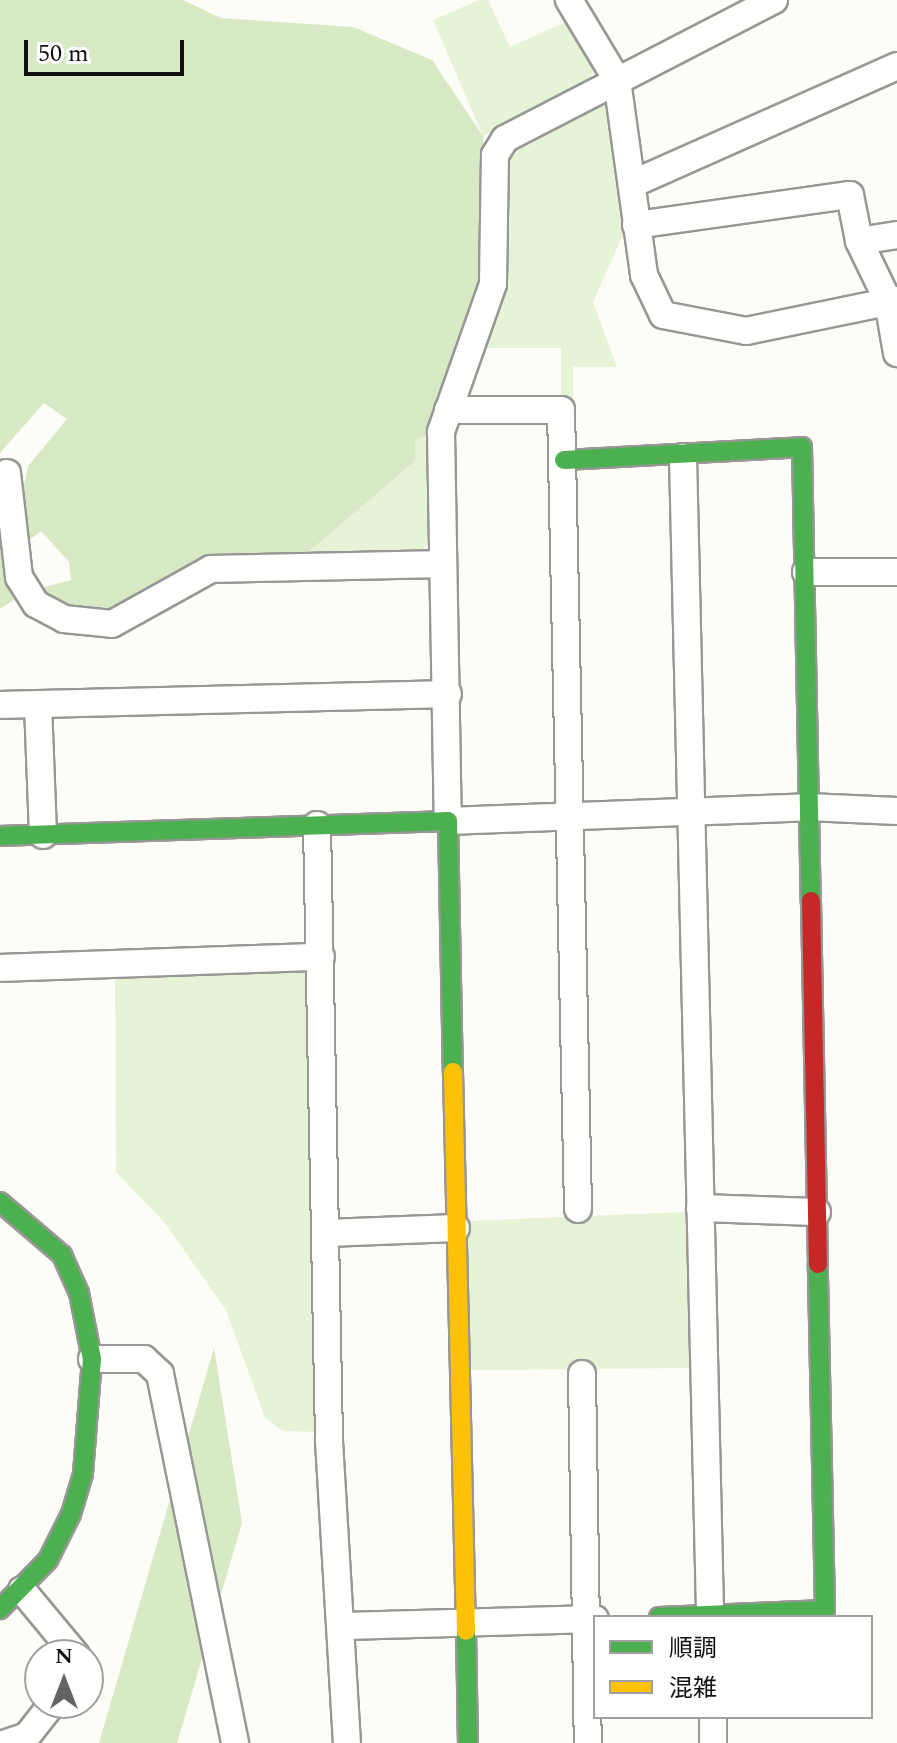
<!DOCTYPE html>
<meta charset="utf-8">
<style>
body{margin:0}
#map{position:relative;width:897px;height:1743px;overflow:hidden;background:#fdfcf7;font-family:Spectral,"Noto Sans JP",serif}
div>[style]{position:absolute}
.green>*{inset:0;background:#e7f3d7}
.forest>*{inset:0;background:#d8eac5}
.roads{filter:drop-shadow(2px 0 #979795) drop-shadow(-2px 0 #979795) drop-shadow(0 2px #979795) drop-shadow(0 -2px #979795)}
.street>*{height:26px;margin:-13px;padding:0 13px;transform-origin:13px;border-radius:13px;background:#fffffe}
.fast>*{height:18px;margin:-9px;padding:0 9px;transform-origin:9px;border-radius:9px;background:#4caf50}
.slow>*{height:18px;margin:-9px;padding:0 9px;transform-origin:9px;border-radius:9px;background:#ffc107}
.jam>*{height:18px;margin:-9px;padding:0 9px;transform-origin:9px;border-radius:9px;background:#c62828}
span{translate:-50% -50%;white-space:nowrap;text-align:center;line-height:1.15;-webkit-text-stroke:8px #fff;paint-order:stroke}
.legend{position:absolute;left:593px;top:1615px;width:280px;height:104px;box-sizing:border-box;background:#fff;border:2px solid #a0a0a0;margin:0;padding:10px 14px;list-style:none;font-size:24px;color:#111}
.legend li{display:flex;align-items:center;gap:16px;height:40px}
.legend b{width:40px;border:2px solid #a0a0a0}
.north{position:absolute;left:24px;top:1639px;width:80px;height:80px;box-sizing:border-box;background:#fff;border:2px solid #a0a0a0;border-radius:50%;rotate:0deg;font-size:22px;font-weight:700;line-height:32px;text-align:center;color:#111}
.north::after{content:'';display:block;margin:auto;width:28px;height:36px;background:#646362;clip-path:polygon(50% 0,100% 100%,50% 72%,0 100%)}
.scale{position:absolute;left:24px;top:40px;width:160px;height:36px;box-sizing:border-box;border:4px solid #111;border-top:0;padding-left:10px;font-size:24px;line-height:28px;white-space:nowrap;color:#111;-webkit-text-stroke:6px #fff;paint-order:stroke}
</style>
<div id="map">
<div class="green">
<div style="clip-path:polygon(479px 0,488px 0,510px 47px,566px 22px,594px 63px,591px 79px,483px 136px,433px 20px)"></div>
<div style="clip-path:polygon(599px 100px,610px 104px,626px 228px,593px 302px,617px 367px,573px 367px,573px 399px,561px 399px,561px 348px,483px 348px,509px 155px,520px 141px)"></div>
<div style="clip-path:polygon(432px 432px,433px 540px,418px 554px,305px 555px,415px 461px,415px 441px)"></div>
<div style="clip-path:polygon(300px 970px,312px 981px,320px 1432px,283px 1431px,265px 1418px,226px 1310px,165px 1223px,116px 1172px,115px 973px)"></div>
<div style="clip-path:polygon(686px 1212px,692px 1219px,693px 1368px,469px 1370px,468px 1221px)"></div>
</div>
<div class="forest">
<div style="clip-path:polygon(0 0,183px 0,221px 18px,353px 27px,432px 60px,483px 136px,484px 258px,476px 303px,432px 432px,415px 441px,415px 461px,305px 555px,204px 558px,118px 612px,87px 614px,38px 589px,71px 580px,69px 562px,41px 531px,22px 546px,19px 511px,28px 466px,67px 419px,44px 403px,0 453px)"></div>
<div style="clip-path:polygon(0 475px,21px 595px,0 609px)"></div>
<div style="clip-path:polygon(214px 1348px,242px 1523px,177px 1743px,99px 1743px)"></div>
</div>
<div class="roads">
<div class="street">
<div style="left:569px;top:0;width:93px;rotate:59deg"></div>
<div style="left:617px;top:80px;width:197px;rotate:82.1deg"></div>
<div style="left:644px;top:275px;width:44px;rotate:64.6deg"></div>
<div style="left:663px;top:315px;width:85px;rotate:10.9deg"></div>
<div style="left:746px;top:331px;width:154px;rotate:-11.6deg"></div>
<div style="left:774px;top:0;width:303px;rotate:152.7deg"></div>
<div style="left:505px;top:139px;width:19px;rotate:122deg"></div>
<div style="left:495px;top:155px;width:129px;rotate:90.9deg"></div>
<div style="left:493px;top:284px;width:157px;rotate:109.4deg"></div>
<div style="left:441px;top:432px;width:389px;rotate:89deg"></div>
<div style="left:448px;top:821px;width:360px;rotate:-2.2deg"></div>
<div style="left:808px;top:807px;width:89px;rotate:2.6deg"></div>
<div style="left:632px;top:184px;width:290px;rotate:-24deg"></div>
<div style="left:636px;top:225px;width:216px;rotate:-8deg"></div>
<div style="left:850px;top:195px;width:47px;rotate:78.9deg"></div>
<div style="left:859px;top:241px;width:67px;rotate:64.2deg"></div>
<div style="left:888px;top:301px;width:53px;rotate:80.2deg"></div>
<div style="left:859px;top:241px;width:38px;rotate:-9deg"></div>
<div style="left:448px;top:410px;width:113px"></div>
<div style="left:561px;top:410px;width:799px;rotate:88.78deg"></div>
<div style="left:683px;top:457px;width:1158px;rotate:88.66deg"></div>
<div style="left:7px;top:473px;width:105px;rotate:83.4deg"></div>
<div style="left:19px;top:577px;width:32px;rotate:58deg"></div>
<div style="left:36px;top:604px;width:32px;rotate:28deg"></div>
<div style="left:64px;top:619px;width:48px;rotate:5.9deg"></div>
<div style="left:112px;top:624px;width:113px;rotate:-29.1deg"></div>
<div style="left:211px;top:569px;width:232px;rotate:-1.2deg"></div>
<div style="left:806px;top:572px;width:91px"></div>
<div style="left:38px;top:704px;width:131px;rotate:87.8deg"></div>
<div style="left:0;top:705px;width:448px;rotate:-1.4deg"></div>
<div style="left:317px;top:825px;width:616px;rotate:88.88deg"></div>
<div style="left:329px;top:1441px;width:303px;rotate:86.6deg"></div>
<div style="left:0;top:968px;width:321px;rotate:-2deg"></div>
<div style="left:700px;top:1208px;width:117px;rotate:2deg"></div>
<div style="left:327px;top:1233px;width:129px;rotate:-2.2deg"></div>
<div style="left:92px;top:1359px;width:52px"></div>
<div style="left:144px;top:1359px;width:22px;rotate:43deg"></div>
<div style="left:160px;top:1374px;width:377px;rotate:78.5deg"></div>
<div style="left:582px;top:1374px;width:369px;rotate:89.1deg"></div>
<div style="left:22px;top:1590px;width:85px;rotate:50.3deg"></div>
<div style="left:345px;top:1626px;width:250px;rotate:-1.6deg"></div>
<div style="left:713px;top:1717px;width:26px;rotate:90deg"></div>
<div style="left:6px;top:1743px;width:22px;rotate:-18deg"></div>
<div style="left:27px;top:1736px;width:42px;rotate:-51.8deg"></div>
</div>
<div class="fast">
<div style="left:564px;top:460px;width:238px;rotate:-3.1deg"></div>
<div style="left:802px;top:447px;width:454px;rotate:88.9deg"></div>
<div style="left:0;top:836px;width:448px;rotate:-1.9deg"></div>
<div style="left:448px;top:821px;width:251px;rotate:88.9deg"></div>
<div style="left:0;top:1202px;width:82px;rotate:40.5deg"></div>
<div style="left:62px;top:1255px;width:42px;rotate:65.9deg"></div>
<div style="left:79px;top:1293px;width:67px;rotate:78.9deg"></div>
<div style="left:92px;top:1359px;width:115px;rotate:94.5deg"></div>
<div style="left:83px;top:1474px;width:42px;rotate:106.7deg"></div>
<div style="left:71px;top:1514px;width:51px;rotate:116.6deg"></div>
<div style="left:48px;top:1560px;width:69px;rotate:134.4deg"></div>
<div style="left:659px;top:1617px;width:166px;rotate:-2.4deg"></div>
<div style="left:825px;top:1610px;width:346px;rotate:-91.2deg"></div>
<div style="left:466px;top:1631px;width:112px;rotate:89deg"></div>
</div>
<div class="slow">
<div style="left:453px;top:1072px;width:559px;rotate:88.67deg"></div>
</div>
<div class="jam">
<div style="left:811px;top:901px;width:363px;rotate:88.9deg"></div>
</div>
</div>
<ul class="legend">
<li><b style="height:10px;background:#4caf50"></b>順調</li>
<li><b style="height:10px;background:#ffc107"></b>混雑</li>
</ul>
<div class="north">N</div>
<div class="scale">50 m</div>
</div>
